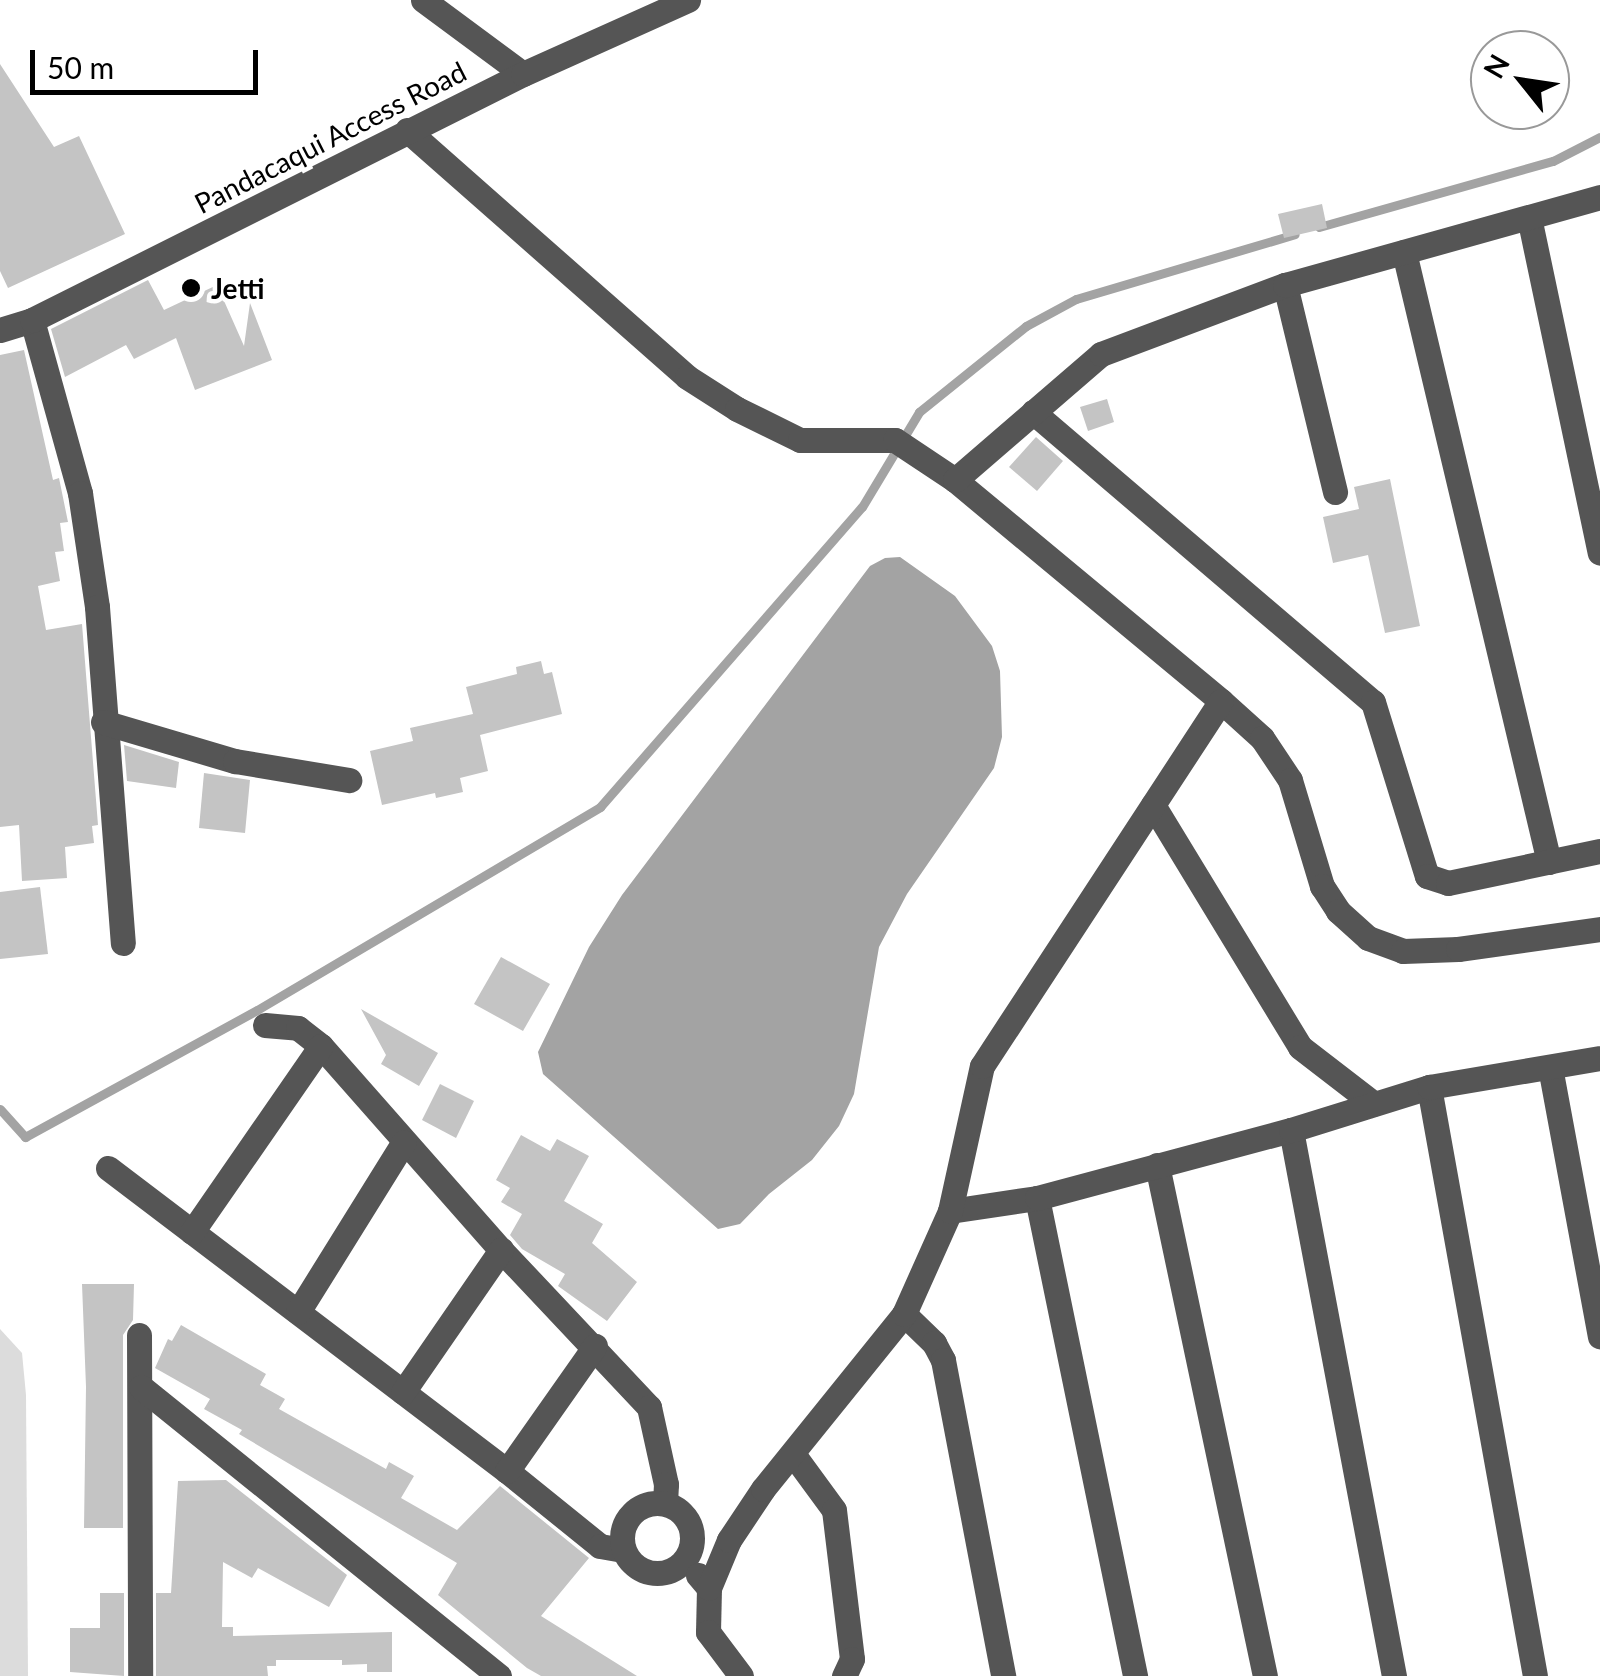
<!DOCTYPE html>
<style>
body{margin:0}
#map{position:relative;width:1600px;height:1676px;overflow:hidden;background:#fff;font-family:Lato,sans-serif}
div>[style]{position:absolute}
.green>*{inset:0;background:#dcdcdc}
.water>*{inset:0;background:#a3a3a3}
.stream>*{height:9px;margin:-4.5px;padding:0 4.5px;transform-origin:4.5px;border-radius:4.5px;background:#a3a3a3}
.building>*{inset:0;background:#c4c4c4}
.minor>*{height:25px;margin:-12.5px;padding:0 12.5px;transform-origin:12.5px;border-radius:12.5px;background:#555}
.minor>.ring{margin:-12.5px;padding:0;box-sizing:content-box;background:none;border:25px solid #555;border-radius:50%}
.dots>*{width:28px;height:28px;translate:-50% -50%;box-sizing:border-box;border:5px solid #fff;border-radius:50%}
span{translate:-50% -50%;white-space:nowrap;text-align:center;line-height:1.15;-webkit-text-stroke:9px #fff;paint-order:stroke}
.street-label{font-size:28px;color:#000}
.poi-label{font-size:28px;color:#000;font-weight:700}
.left{translate:0 -50%;text-align:left}
.north{position:absolute;left:1470px;top:30px;width:100px;height:100px;box-sizing:border-box;background:#fff;border:2px solid #999;border-radius:50%;rotate:300deg;font-size:28px;font-weight:700;line-height:40px;text-align:center;color:#000}
.north::after{content:'';display:block;margin:auto;width:35px;height:45px;background:#000;clip-path:polygon(50% 0,100% 100%,50% 72%,0 100%)}
.scale{position:absolute;left:30px;top:50px;width:228px;height:45px;box-sizing:border-box;border:5px solid #000;border-top:0;padding-left:12px;font-size:30px;line-height:35px;white-space:nowrap;color:#000;-webkit-text-stroke:8px #fff;paint-order:stroke}
</style>
<div id="map">
<div class="green">
<div style="clip-path:polygon(0 1329px,22px 1353px,26px 1395px,28px 1676px,0 1676px)"></div>
</div>
<div class="water">
<div style="clip-path:polygon(900px 557px,955px 596px,992px 646px,1000px 671px,1002px 737px,994px 768px,907px 894px,879px 947px,854px 1094px,839px 1126px,812px 1160px,769px 1194px,740px 1224px,718px 1229px,543px 1074px,538px 1052px,589px 947px,622px 895px,870px 566px,885px 558px)"></div>
</div>
<div class="stream">
<div style="left:1319px;top:227px;width:243px;rotate:-15.8deg"></div>
<div style="left:1553px;top:161px;width:53px;rotate:-27.1deg"></div>
<div style="left:0;top:1109px;width:38px;rotate:48deg"></div>
<div style="left:25px;top:1137px;width:264px;rotate:-28.7deg"></div>
<div style="left:257px;top:1010px;width:399px;rotate:-30.6deg"></div>
<div style="left:600px;top:807px;width:398px;rotate:-48.9deg"></div>
<div style="left:862px;top:507px;width:111px;rotate:-59deg"></div>
<div style="left:919px;top:412px;width:137px;rotate:-38.8deg"></div>
<div style="left:1026px;top:326px;width:57px;rotate:-28.4deg"></div>
<div style="left:1076px;top:299px;width:228px;rotate:-16.5deg"></div>
</div>
<div class="building">
<div style="clip-path:polygon(0 64px,54px 147px,79px 136px,125px 234px,8px 288px,0 271px)"></div>
<div style="clip-path:polygon(1322px 204px,1327px 228px,1284px 238px,1278px 214px)"></div>
<div style="clip-path:polygon(148px 280px,164px 310px,217px 285px,244px 346px,250px 303px,272px 360px,195px 390px,176px 338px,134px 359px,126px 345px,65px 377px,51px 329px)"></div>
<div style="clip-path:polygon(24px 350px,53px 480px,59px 478px,68px 522px,60px 523px,64px 551px,55px 552px,60px 581px,38px 586px,46px 630px,82px 624px,98px 825px,92px 826px,94px 843px,65px 847px,67px 878px,22px 881px,19px 825px,0 827px,0 355px)"></div>
<div style="clip-path:polygon(1107px 399px,1114px 422px,1088px 431px,1080px 407px)"></div>
<div style="clip-path:polygon(1036px 437px,1063px 461px,1037px 491px,1009px 467px)"></div>
<div style="clip-path:polygon(1390px 479px,1420px 626px,1385px 633px,1368px 555px,1333px 563px,1323px 517px,1359px 509px,1354px 487px)"></div>
<div style="clip-path:polygon(541px 661px,544px 674px,552px 672px,562px 714px,480px 735px,488px 771px,460px 778px,463px 792px,436px 798px,435px 793px,382px 805px,370px 751px,413px 741px,410px 728px,473px 714px,466px 687px,517px 674px,516px 667px)"></div>
<div style="clip-path:polygon(124px 745px,179px 762px,176px 788px,127px 781px)"></div>
<div style="clip-path:polygon(204px 773px,250px 780px,245px 833px,199px 828px)"></div>
<div style="clip-path:polygon(40px 887px,48px 954px,0 959px,0 892px)"></div>
<div style="clip-path:polygon(501px 957px,550px 984px,523px 1031px,474px 1004px)"></div>
<div style="clip-path:polygon(361px 1009px,438px 1053px,419px 1086px,381px 1064px,386px 1055px)"></div>
<div style="clip-path:polygon(440px 1084px,474px 1101px,456px 1138px,422px 1120px)"></div>
<div style="clip-path:polygon(521px 1135px,550px 1151px,557px 1139px,589px 1156px,564px 1201px,603px 1224px,592px 1243px,637px 1282px,607px 1321px,558px 1286px,565px 1274px,522px 1249px,510px 1235px,522px 1214px,501px 1202px,510px 1188px,496px 1180px)"></div>
<div style="clip-path:polygon(82px 1284px,134px 1284px,133px 1320px,123px 1335px,123px 1528px,84px 1528px,86px 1387px)"></div>
<div style="clip-path:polygon(181px 1325px,266px 1374px,260px 1385px,285px 1399px,279px 1409px,386px 1469px,389px 1462px,414px 1476px,401px 1498px,457px 1530px,500px 1486px,589px 1558px,541px 1616px,637px 1676px,541px 1676px,527px 1668px,438px 1595px,457px 1563px,239px 1434px,242px 1430px,204px 1409px,210px 1399px,155px 1368px,168px 1339px,172px 1341px)"></div>
<div style="clip-path:polygon(226px 1480px,347px 1575px,329px 1607px,258px 1568px,252px 1578px,223px 1562px,222px 1627px,233px 1627px,233px 1636px,392px 1632px,392px 1672px,367px 1672px,367px 1664px,342px 1665px,342px 1660px,276px 1660px,276px 1666px,267px 1666px,268px 1676px,156px 1676px,156px 1593px,171px 1593px,178px 1481px)"></div>
<div style="clip-path:polygon(100px 1593px,124px 1593px,124px 1676px,70px 1672px,70px 1628px,100px 1628px)"></div>
</div>
<div class="minor">
<div style="left:423px;top:0;width:124px;rotate:36.5deg"></div>
<div style="left:407px;top:130px;width:373px;rotate:41.4deg"></div>
<div style="left:687px;top:377px;width:59px;rotate:32.6deg"></div>
<div style="left:737px;top:409px;width:70px;rotate:26.2deg"></div>
<div style="left:800px;top:440px;width:95px"></div>
<div style="left:895px;top:440px;width:72px;rotate:33.7deg"></div>
<div style="left:955px;top:480px;width:346px;rotate:39.7deg"></div>
<div style="left:1221px;top:701px;width:55px;rotate:42.1deg"></div>
<div style="left:1262px;top:738px;width:50px;rotate:56.3deg"></div>
<div style="left:1290px;top:780px;width:111px;rotate:73.2deg"></div>
<div style="left:1322px;top:886px;width:30px;rotate:57deg"></div>
<div style="left:1338px;top:911px;width:40px;rotate:42deg"></div>
<div style="left:1368px;top:938px;width:37px;rotate:20deg"></div>
<div style="left:1403px;top:951px;width:55px;rotate:-2.1deg"></div>
<div style="left:1458px;top:949px;width:143px;rotate:-8deg"></div>
<div style="left:1529px;top:217px;width:343px;rotate:78.1deg"></div>
<div style="left:1404px;top:252px;width:627px;rotate:76.63deg"></div>
<div style="left:1285px;top:285px;width:213px;rotate:76.4deg"></div>
<div style="left:32px;top:320px;width:180px;rotate:74.5deg"></div>
<div style="left:80px;top:493px;width:115px;rotate:81.5deg"></div>
<div style="left:97px;top:607px;width:337px;rotate:85.6deg"></div>
<div style="left:0;top:330px;width:34px;rotate:-17deg"></div>
<div style="left:32px;top:320px;width:549px;rotate:-26.61deg"></div>
<div style="left:523px;top:74px;width:181px;rotate:-24.2deg"></div>
<div style="left:1033px;top:412px;width:447px;rotate:40.5deg"></div>
<div style="left:1373px;top:702px;width:182px;rotate:72.8deg"></div>
<div style="left:1427px;top:876px;width:22px;rotate:18deg"></div>
<div style="left:1448px;top:883px;width:155px;rotate:-11.9deg"></div>
<div style="left:955px;top:480px;width:193px;rotate:-40.8deg"></div>
<div style="left:1101px;top:354px;width:197px;rotate:-20.6deg"></div>
<div style="left:1285px;top:285px;width:327px;rotate:-15.6deg"></div>
<div style="left:103px;top:722px;width:138px;rotate:16.5deg"></div>
<div style="left:235px;top:761px;width:116px;rotate:9.5deg"></div>
<div style="left:1153px;top:805px;width:283px;rotate:58.7deg"></div>
<div style="left:1300px;top:1047px;width:93px;rotate:37.6deg"></div>
<div style="left:265px;top:1025px;width:33px;rotate:5deg"></div>
<div style="left:298px;top:1028px;width:29px;rotate:38deg"></div>
<div style="left:321px;top:1046px;width:272px;rotate:48.6deg"></div>
<div style="left:501px;top:1250px;width:216px;rotate:46.7deg"></div>
<div style="left:649px;top:1407px;width:79px;rotate:77.6deg"></div>
<div style="left:666px;top:1484px;width:19px;rotate:93deg"></div>
<div style="left:1550px;top:1067px;width:274px;rotate:79.5deg"></div>
<div style="left:1429px;top:1087px;width:598px;rotate:79.8deg"></div>
<div style="left:1291px;top:1130px;width:556px;rotate:79.32deg"></div>
<div style="left:1157px;top:1165px;width:522px;rotate:78.07deg"></div>
<div style="left:108px;top:1168px;width:501px;rotate:37.21deg"></div>
<div style="left:507px;top:1471px;width:119px;rotate:38.9deg"></div>
<div style="left:600px;top:1546px;width:23px;rotate:10deg"></div>
<div style="left:1037px;top:1198px;width:488px;rotate:78.4deg"></div>
<div style="left:950px;top:1211px;width:88px;rotate:-8.5deg"></div>
<div style="left:1037px;top:1198px;width:263px;rotate:-15deg"></div>
<div style="left:1291px;top:1130px;width:145px;rotate:-17.3deg"></div>
<div style="left:1429px;top:1087px;width:173px;rotate:-9.6deg"></div>
<div style="left:192px;top:1232px;width:226px;rotate:-55.3deg"></div>
<div style="left:298px;top:1312px;width:200px;rotate:-58.1deg"></div>
<div style="left:904px;top:1314px;width:42px;rotate:44deg"></div>
<div style="left:934px;top:1343px;width:19px;rotate:62deg"></div>
<div style="left:943px;top:1360px;width:322px;rotate:79.2deg"></div>
<div style="left:139px;top:1335px;width:341px;rotate:89.8deg"></div>
<div style="left:141px;top:1387px;width:460px;rotate:38.9deg"></div>
<div style="left:403px;top:1392px;width:173px;rotate:-55.4deg"></div>
<div style="left:793px;top:1454px;width:69px;rotate:53.8deg"></div>
<div style="left:834px;top:1510px;width:150px;rotate:83.1deg"></div>
<div style="left:852px;top:1659px;width:19px;rotate:115deg"></div>
<div style="left:507px;top:1471px;width:153px;rotate:-54.9deg"></div>
<div class="ring" style="left:622px;top:1503px;width:45px;height:45px"></div>
<div style="left:698px;top:1575px;width:17px;rotate:50deg"></div>
<div style="left:709px;top:1588px;width:44px;rotate:91.3deg"></div>
<div style="left:708px;top:1632px;width:55px;rotate:53.1deg"></div>
<div style="left:709px;top:1588px;width:52px;rotate:-67.4deg"></div>
<div style="left:729px;top:1540px;width:61px;rotate:-56.3deg"></div>
<div style="left:763px;top:1489px;width:225px;rotate:-51.1deg"></div>
<div style="left:904px;top:1314px;width:113px;rotate:-65.9deg"></div>
<div style="left:950px;top:1211px;width:148px;rotate:-77.6deg"></div>
<div style="left:982px;top:1066px;width:436px;rotate:-56.8deg"></div>
</div>
<div class="dots">
<div style="left:191px;top:288px;background:#000"></div>
</div>
<div class="street-label">
<span style="left:330px;top:137px;rotate:-27deg">Pandacaqui Access Road</span>
</div>
<div class="poi-label">
<span class="left" style="left:211px;top:288px">Jetti</span>
</div>
<div class="north">N</div>
<div class="scale">50 m</div>
</div>
